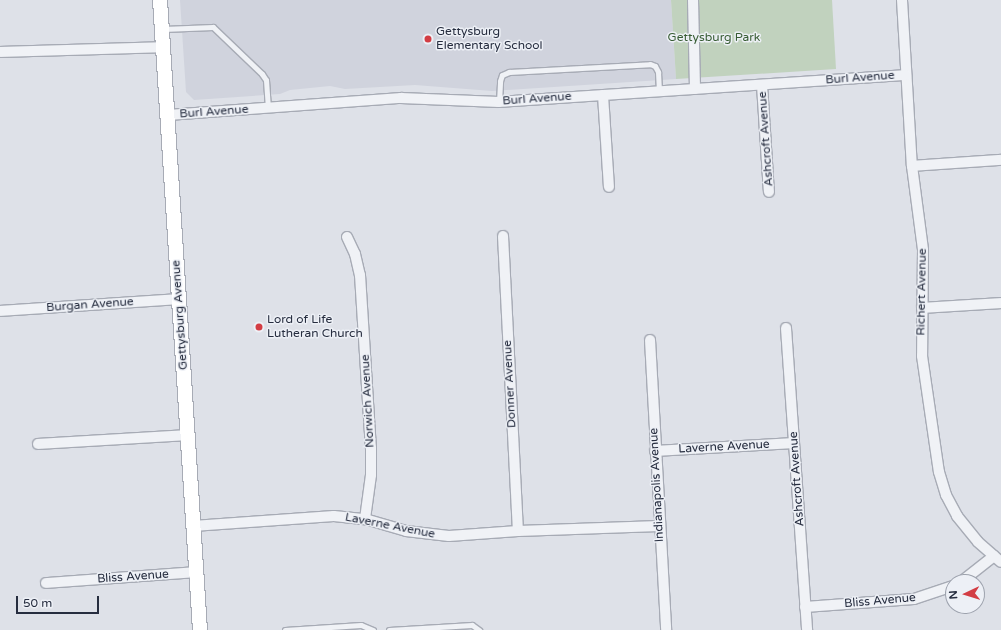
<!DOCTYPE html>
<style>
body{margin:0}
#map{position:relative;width:1001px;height:630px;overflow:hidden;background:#dee1e8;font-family:"Varela Round",sans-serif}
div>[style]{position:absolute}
.built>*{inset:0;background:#d0d3dd}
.green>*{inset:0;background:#c1d2be}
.roads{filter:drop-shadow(1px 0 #a7abb5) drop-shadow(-1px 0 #a7abb5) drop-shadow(0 1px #a7abb5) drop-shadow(0 -1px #a7abb5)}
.lane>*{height:5px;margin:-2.5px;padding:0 2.5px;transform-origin:2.5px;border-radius:2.5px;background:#f0f2f6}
.street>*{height:10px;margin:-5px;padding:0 5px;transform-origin:5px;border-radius:5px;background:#f0f2f6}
.secondary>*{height:14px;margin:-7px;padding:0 7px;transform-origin:7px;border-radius:7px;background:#fff}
.dots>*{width:11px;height:11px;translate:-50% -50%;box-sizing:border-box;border:2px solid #edf0f6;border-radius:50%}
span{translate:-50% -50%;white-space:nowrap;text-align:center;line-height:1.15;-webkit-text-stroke:3px #edf0f6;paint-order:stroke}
.poi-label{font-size:12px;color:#262d3f}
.left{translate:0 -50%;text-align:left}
.park-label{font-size:12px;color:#375c33}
.street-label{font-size:12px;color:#262d3f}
.north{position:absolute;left:945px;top:574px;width:40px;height:40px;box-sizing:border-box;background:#edf0f6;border:1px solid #9da2ad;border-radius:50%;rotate:266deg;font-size:11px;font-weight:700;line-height:16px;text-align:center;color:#262d3f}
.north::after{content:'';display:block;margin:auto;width:14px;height:18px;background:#d33d44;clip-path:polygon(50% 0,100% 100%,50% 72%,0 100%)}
.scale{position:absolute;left:16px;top:596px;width:83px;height:18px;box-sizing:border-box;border:2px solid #262d3f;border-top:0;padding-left:5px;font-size:12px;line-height:14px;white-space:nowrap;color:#262d3f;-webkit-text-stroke:3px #edf0f6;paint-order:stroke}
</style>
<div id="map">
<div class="built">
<div style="clip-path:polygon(180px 0,671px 0,676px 79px,492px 91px,415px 85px,345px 89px,330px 86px,290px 90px,280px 94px,194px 100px,186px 92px)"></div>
</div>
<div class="green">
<div style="clip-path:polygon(671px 0,832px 0,836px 69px,676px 79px)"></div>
</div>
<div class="roads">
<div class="lane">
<div style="left:163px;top:29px;width:50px;rotate:-2.3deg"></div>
<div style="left:213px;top:27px;width:68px;rotate:43.8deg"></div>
<div style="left:262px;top:74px;width:7px;rotate:56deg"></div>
<div style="left:266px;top:80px;width:28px;rotate:86deg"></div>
<div style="left:499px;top:102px;width:21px;rotate:-87deg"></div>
<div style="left:500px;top:81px;width:6px;rotate:-72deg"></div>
<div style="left:502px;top:75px;width:8px;rotate:-23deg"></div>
<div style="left:509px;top:72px;width:141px;rotate:-3.2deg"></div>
<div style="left:650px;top:64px;width:5px;rotate:22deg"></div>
<div style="left:655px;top:66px;width:7px;rotate:63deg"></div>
<div style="left:658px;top:72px;width:19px;rotate:87deg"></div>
<div style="left:285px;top:630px;width:76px;rotate:-3.8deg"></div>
<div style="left:361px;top:625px;width:13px;rotate:23deg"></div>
<div style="left:389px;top:630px;width:83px;rotate:-3.4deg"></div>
<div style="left:472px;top:625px;width:9px;rotate:36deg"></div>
</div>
<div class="street">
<div style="left:693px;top:0;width:89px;rotate:88.7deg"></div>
<div style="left:902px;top:0;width:166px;rotate:86.6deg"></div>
<div style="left:912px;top:166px;width:85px;rotate:82.5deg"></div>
<div style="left:923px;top:250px;width:106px;rotate:90.5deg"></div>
<div style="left:922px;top:356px;width:117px;rotate:81.7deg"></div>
<div style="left:939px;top:472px;width:24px;rotate:73deg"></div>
<div style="left:946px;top:495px;width:24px;rotate:62deg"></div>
<div style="left:957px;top:516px;width:33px;rotate:51deg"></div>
<div style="left:978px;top:542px;width:30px;rotate:41deg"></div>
<div style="left:0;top:52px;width:164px;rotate:-1.7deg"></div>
<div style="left:762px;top:85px;width:107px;rotate:86.3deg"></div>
<div style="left:603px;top:95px;width:92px;rotate:86.3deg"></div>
<div style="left:168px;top:115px;width:234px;rotate:-4.2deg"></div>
<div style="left:401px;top:98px;width:98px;rotate:2.3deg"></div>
<div style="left:499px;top:102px;width:408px;rotate:-3.8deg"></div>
<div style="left:912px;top:166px;width:89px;rotate:-3.9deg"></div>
<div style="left:503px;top:236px;width:295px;rotate:87.1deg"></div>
<div style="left:347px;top:237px;width:19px;rotate:65deg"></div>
<div style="left:355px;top:254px;width:22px;rotate:77deg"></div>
<div style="left:360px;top:275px;width:173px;rotate:86.4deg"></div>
<div style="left:371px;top:448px;width:27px;rotate:90deg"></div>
<div style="left:371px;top:475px;width:44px;rotate:97.8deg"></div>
<div style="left:922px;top:308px;width:79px;rotate:-3.6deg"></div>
<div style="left:0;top:311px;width:179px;rotate:-3.8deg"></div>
<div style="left:786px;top:328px;width:303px;rotate:86deg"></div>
<div style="left:650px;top:340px;width:290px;rotate:86.8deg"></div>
<div style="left:38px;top:444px;width:150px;rotate:-3.4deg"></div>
<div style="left:655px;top:451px;width:139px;rotate:-3.3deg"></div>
<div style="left:193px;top:526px;width:141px;rotate:-4.1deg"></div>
<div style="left:334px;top:516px;width:31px;rotate:6deg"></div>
<div style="left:365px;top:519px;width:43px;rotate:16.3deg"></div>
<div style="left:406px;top:531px;width:43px;rotate:6.6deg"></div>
<div style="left:449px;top:536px;width:69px;rotate:-4.1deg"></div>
<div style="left:518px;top:531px;width:141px;rotate:-2deg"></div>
<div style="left:961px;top:582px;width:42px;rotate:-38.2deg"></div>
<div style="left:46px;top:583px;width:150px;rotate:-4.2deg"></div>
<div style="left:805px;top:607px;width:109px;rotate:-4.2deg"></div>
<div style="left:914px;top:599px;width:41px;rotate:-18.4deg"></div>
</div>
<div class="secondary">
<div style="left:160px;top:0;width:631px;rotate:86.37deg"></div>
</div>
</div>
<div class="dots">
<div style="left:428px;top:39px;background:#d33d44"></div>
<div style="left:259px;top:327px;background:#d33d44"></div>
</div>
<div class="poi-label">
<span class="left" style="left:436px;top:39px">Gettysburg<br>Elementary School</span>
<span class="left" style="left:267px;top:327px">Lord of Life<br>Lutheran Church</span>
</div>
<div class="park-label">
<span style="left:714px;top:38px">Gettysburg Park</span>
</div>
<div class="street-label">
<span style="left:860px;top:78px;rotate:-4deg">Burl Avenue</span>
<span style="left:537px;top:99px;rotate:-4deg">Burl Avenue</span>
<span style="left:214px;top:112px;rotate:-4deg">Burl Avenue</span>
<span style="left:766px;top:139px;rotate:-94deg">Ashcroft Avenue</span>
<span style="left:922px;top:292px;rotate:-89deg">Richert Avenue</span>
<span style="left:90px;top:305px;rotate:-4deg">Burgan Avenue</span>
<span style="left:180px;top:315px;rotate:-94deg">Gettysburg Avenue</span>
<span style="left:510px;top:384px;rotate:-93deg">Donner Avenue</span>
<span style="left:368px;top:401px;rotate:-93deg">Norwich Avenue</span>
<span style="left:724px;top:447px;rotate:-3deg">Laverne Avenue</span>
<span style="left:797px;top:479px;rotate:-94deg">Ashcroft Avenue</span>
<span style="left:657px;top:485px;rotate:-93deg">Indianapolis Avenue</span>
<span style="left:390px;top:526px;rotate:11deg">Laverne Avenue</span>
<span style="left:133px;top:577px;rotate:-4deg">Bliss Avenue</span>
<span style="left:880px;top:601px;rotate:-5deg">Bliss Avenue</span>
</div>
<div class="north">N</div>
<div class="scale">50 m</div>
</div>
